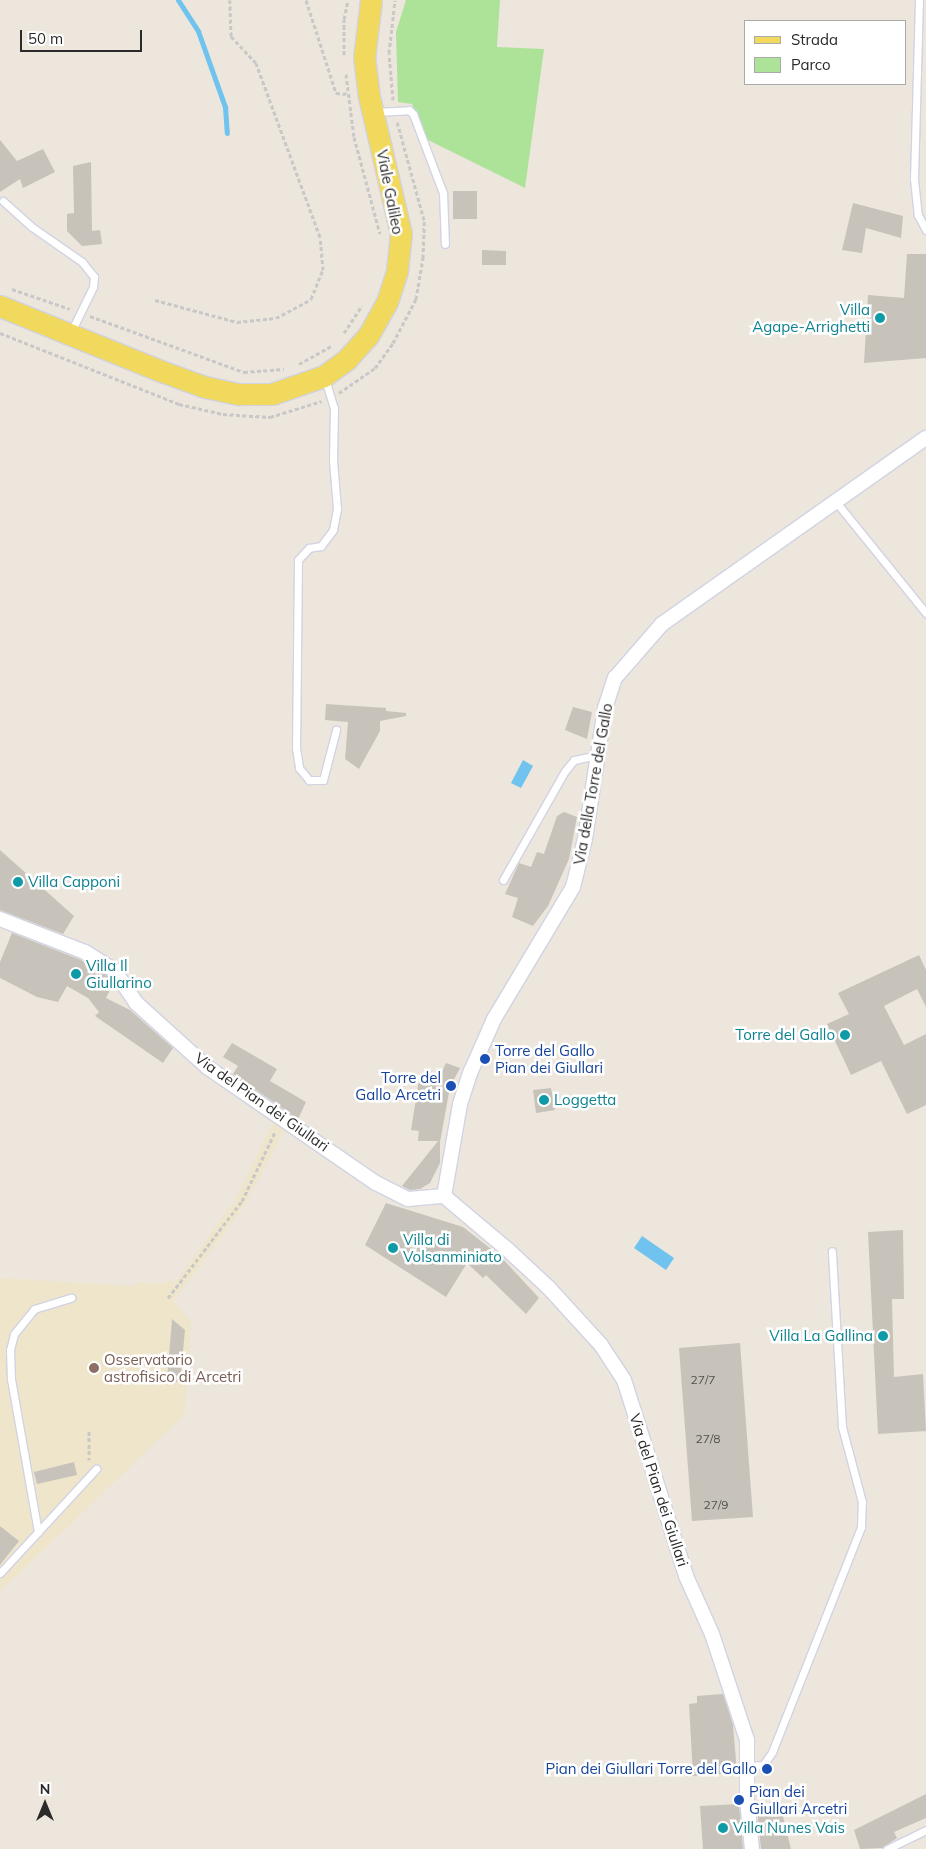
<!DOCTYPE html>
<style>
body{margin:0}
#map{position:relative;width:926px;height:1849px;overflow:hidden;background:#ece6dc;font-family:Mulish,sans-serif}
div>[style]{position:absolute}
.education>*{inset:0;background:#eee5cb}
.green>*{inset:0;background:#ace398}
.water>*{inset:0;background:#6fc3ee}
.stream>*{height:5px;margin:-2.5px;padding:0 2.5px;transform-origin:2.5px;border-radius:2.5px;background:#6fc3ee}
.building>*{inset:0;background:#c7c3bb}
.path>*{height:3px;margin-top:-1.5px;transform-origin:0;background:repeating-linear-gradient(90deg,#c8c8c8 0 4px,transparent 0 6.5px)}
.roads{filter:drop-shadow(1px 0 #d1d3e3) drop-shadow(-1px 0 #d1d3e3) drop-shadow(0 1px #d1d3e3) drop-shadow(0 -1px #d1d3e3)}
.lane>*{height:7px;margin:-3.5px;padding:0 3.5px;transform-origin:3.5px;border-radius:3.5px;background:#fff}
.street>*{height:14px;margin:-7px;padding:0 7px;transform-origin:7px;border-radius:7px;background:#fff}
.primary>*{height:21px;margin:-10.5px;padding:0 10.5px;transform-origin:10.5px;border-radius:10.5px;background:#f0d95d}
.dots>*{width:14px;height:14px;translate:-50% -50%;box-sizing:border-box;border:2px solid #fff;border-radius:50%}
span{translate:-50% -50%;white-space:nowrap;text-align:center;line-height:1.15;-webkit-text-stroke:5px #fff;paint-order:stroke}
.number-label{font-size:12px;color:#51504e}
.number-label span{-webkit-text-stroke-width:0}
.street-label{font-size:15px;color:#2a2a2a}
.culture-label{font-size:15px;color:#0d838f}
.right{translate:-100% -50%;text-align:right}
.left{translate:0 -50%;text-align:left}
.transit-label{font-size:15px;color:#164399}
.education-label{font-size:15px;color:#785e54}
.legend{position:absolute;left:744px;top:20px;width:162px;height:65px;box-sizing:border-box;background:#fff;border:1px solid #aaa;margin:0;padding:6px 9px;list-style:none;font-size:15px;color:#2a2a2a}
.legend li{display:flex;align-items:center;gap:10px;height:25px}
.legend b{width:25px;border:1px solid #aaa}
.north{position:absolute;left:20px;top:1779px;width:50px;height:50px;-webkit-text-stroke:4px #fff;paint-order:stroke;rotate:0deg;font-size:14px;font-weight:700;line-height:20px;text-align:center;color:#2a2a2a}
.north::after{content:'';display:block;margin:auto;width:18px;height:22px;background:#2a2a2a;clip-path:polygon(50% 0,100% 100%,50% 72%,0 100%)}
.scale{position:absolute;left:20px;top:30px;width:122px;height:22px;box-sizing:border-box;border:2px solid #2a2a2a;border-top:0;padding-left:6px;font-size:15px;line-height:18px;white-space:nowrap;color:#2a2a2a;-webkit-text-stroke:4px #fff;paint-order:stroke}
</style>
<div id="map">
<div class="education">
<div style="clip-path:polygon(275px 1119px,286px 1127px,245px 1205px,173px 1302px,191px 1321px,185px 1414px,0 1592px,0 1278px,134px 1286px,138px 1282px,159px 1284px,171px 1280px,175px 1283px,236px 1199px)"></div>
</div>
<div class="green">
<div style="clip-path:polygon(406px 0,500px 0,497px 47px,544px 49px,525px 188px,428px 140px,412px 104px,398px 102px,396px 32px)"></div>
</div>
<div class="water">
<div style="clip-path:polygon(523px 760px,533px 766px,521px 788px,511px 783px)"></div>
<div style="clip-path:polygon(642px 1236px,674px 1258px,666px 1270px,634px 1248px)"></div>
</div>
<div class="stream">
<div style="left:178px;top:0;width:37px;rotate:57deg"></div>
<div style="left:198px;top:31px;width:81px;rotate:70.4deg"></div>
<div style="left:225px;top:107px;width:26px;rotate:86deg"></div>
</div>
<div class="building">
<div style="clip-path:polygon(0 140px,17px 161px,43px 149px,55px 172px,23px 188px,20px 179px,0 192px)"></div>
<div style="clip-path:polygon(91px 162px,92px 231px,100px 230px,102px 244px,82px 246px,67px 231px,67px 214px,74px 213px,73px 166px)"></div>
<div style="clip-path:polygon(453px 191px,477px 191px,477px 219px,453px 219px)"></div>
<div style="clip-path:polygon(853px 203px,903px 216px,901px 238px,866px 228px,862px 253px,842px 250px)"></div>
<div style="clip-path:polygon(482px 250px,506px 251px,506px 265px,482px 265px)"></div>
<div style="clip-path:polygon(907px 254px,926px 254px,926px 358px,864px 363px,868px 295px,904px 298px)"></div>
<div style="clip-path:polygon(326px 704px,386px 708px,386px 711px,406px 713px,406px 716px,380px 721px,380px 731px,359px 769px,345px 759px,348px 722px,325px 720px)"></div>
<div style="clip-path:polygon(573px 707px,592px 712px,587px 739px,565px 730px)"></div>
<div style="clip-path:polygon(564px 812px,577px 817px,569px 859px,548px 906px,533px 926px,512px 917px,518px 898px,505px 894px,519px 863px,531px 867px,537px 852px,544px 854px,557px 816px)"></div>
<div style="clip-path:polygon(0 850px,74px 916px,63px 934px,0 910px)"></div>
<div style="clip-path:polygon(12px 933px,81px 960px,108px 976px,113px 984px,106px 998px,130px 1010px,173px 1048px,163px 1063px,95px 1016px,99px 1012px,88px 998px,67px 986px,58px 1002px,37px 997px,0 978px,0 962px)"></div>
<div style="clip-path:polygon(919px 955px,926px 970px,926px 1007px,917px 989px,884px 1006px,904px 1045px,926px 1034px,926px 1105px,907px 1114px,881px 1061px,851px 1075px,827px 1024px,849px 1014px,838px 993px)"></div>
<div style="clip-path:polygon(232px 1043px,277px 1069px,270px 1081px,306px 1102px,298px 1119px,233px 1074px,238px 1066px,223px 1057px)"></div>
<div style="clip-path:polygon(446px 1063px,460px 1068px,450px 1087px,440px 1142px,440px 1163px,430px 1183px,420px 1189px,410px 1190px,402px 1186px,438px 1141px,418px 1141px,419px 1131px,411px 1130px,419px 1080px,437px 1082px)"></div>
<div style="clip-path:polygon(551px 1088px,555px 1110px,536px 1113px,533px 1090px)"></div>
<div style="clip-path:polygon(386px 1203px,463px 1227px,500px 1256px,539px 1298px,526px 1314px,486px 1275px,483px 1278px,467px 1263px,446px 1297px,365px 1245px)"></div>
<div style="clip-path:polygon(903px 1230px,904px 1299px,892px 1299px,894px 1377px,923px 1374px,926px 1431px,878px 1434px,868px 1232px)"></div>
<div style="clip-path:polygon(172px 1319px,185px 1330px,180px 1382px,167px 1381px)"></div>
<div style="clip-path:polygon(740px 1343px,753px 1517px,692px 1521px,679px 1348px)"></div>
<div style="clip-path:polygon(74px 1462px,77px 1475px,37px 1484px,34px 1472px)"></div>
<div style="clip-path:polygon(0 1526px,19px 1541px,0 1565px)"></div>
<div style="clip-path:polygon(723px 1694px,733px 1725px,737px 1773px,693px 1776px,689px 1704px,697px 1703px,697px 1696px)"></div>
<div style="clip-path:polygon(926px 1794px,926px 1818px,894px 1832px,897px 1838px,882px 1848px,860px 1849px,854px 1830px)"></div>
<div style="clip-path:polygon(739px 1804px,743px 1849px,703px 1849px,700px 1806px)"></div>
<div style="clip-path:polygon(780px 1804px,791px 1849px,761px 1849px,757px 1809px)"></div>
</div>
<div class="path">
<div style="left:306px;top:0;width:98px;rotate:72.1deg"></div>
<div style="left:336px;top:93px;width:13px;rotate:4deg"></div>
<div style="left:344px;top:55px;width:36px;rotate:-90deg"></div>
<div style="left:344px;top:19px;width:19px;rotate:-78deg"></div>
<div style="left:346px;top:74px;width:64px;rotate:82.8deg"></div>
<div style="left:354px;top:137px;width:100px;rotate:75deg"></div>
<div style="left:393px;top:100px;width:47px;rotate:-94.9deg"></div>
<div style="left:389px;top:53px;width:53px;rotate:-83.5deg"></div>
<div style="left:12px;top:289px;width:61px;rotate:19deg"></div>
<div style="left:155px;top:300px;width:85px;rotate:15deg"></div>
<div style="left:237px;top:322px;width:39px;rotate:-6deg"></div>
<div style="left:276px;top:318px;width:40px;rotate:-28deg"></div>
<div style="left:311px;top:299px;width:31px;rotate:-68deg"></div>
<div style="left:323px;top:270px;width:33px;rotate:-95deg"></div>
<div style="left:320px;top:237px;width:185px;rotate:-110.2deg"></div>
<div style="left:256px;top:63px;width:37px;rotate:-133deg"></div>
<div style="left:231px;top:36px;width:36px;rotate:-92deg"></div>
<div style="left:90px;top:316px;width:164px;rotate:20deg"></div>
<div style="left:244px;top:372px;width:40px;rotate:-4.3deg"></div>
<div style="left:0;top:333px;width:193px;rotate:21.6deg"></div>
<div style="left:179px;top:404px;width:45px;rotate:12.8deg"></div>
<div style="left:223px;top:414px;width:47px;rotate:3.7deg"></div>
<div style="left:270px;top:417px;width:54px;rotate:-17.1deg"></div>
<div style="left:344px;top:333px;width:33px;rotate:-57deg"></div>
<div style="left:299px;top:364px;width:37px;rotate:-29deg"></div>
<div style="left:339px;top:393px;width:44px;rotate:-34.8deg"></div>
<div style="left:375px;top:368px;width:31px;rotate:-54deg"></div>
<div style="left:393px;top:343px;width:50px;rotate:-62.4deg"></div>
<div style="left:416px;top:299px;width:42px;rotate:-80.3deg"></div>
<div style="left:423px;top:258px;width:38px;rotate:-88deg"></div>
<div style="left:424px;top:220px;width:103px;rotate:-105.3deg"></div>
<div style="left:168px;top:1298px;width:122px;rotate:-52.7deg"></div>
<div style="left:242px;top:1201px;width:76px;rotate:-64.4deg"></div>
<div style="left:89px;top:1431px;width:29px;rotate:90deg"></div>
</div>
<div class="roads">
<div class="lane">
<div style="left:919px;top:0;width:179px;rotate:91.6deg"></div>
<div style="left:914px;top:179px;width:36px;rotate:84deg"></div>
<div style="left:918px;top:215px;width:17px;rotate:62deg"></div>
<div style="left:376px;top:112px;width:33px;rotate:-3deg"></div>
<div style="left:409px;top:110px;width:6px;rotate:45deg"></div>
<div style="left:413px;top:114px;width:85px;rotate:69.2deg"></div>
<div style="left:443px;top:193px;width:51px;rotate:87.8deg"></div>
<div style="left:3px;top:201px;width:39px;rotate:42deg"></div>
<div style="left:32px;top:227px;width:61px;rotate:35deg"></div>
<div style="left:82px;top:262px;width:19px;rotate:51deg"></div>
<div style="left:94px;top:277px;width:10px;rotate:96deg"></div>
<div style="left:93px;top:287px;width:50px;rotate:116.1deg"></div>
<div style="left:325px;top:379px;width:30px;rotate:73deg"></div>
<div style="left:334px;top:408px;width:53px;rotate:91.1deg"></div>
<div style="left:333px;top:461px;width:48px;rotate:85.2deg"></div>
<div style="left:337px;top:509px;width:21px;rotate:101deg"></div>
<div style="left:333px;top:530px;width:20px;rotate:127deg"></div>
<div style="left:321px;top:546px;width:12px;rotate:171deg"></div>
<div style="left:309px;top:548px;width:16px;rotate:133deg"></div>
<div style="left:298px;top:560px;width:188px;rotate:90.6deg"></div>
<div style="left:296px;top:748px;width:20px;rotate:81deg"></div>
<div style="left:299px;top:768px;width:16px;rotate:50deg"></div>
<div style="left:309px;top:780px;width:14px"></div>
<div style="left:323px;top:780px;width:52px;rotate:-75.4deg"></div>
<div style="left:836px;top:502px;width:143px;rotate:51deg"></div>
<div style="left:503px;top:880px;width:125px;rotate:-60.4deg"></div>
<div style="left:565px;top:771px;width:14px;rotate:-51deg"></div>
<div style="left:574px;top:760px;width:25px;rotate:-12deg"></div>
<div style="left:38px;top:1532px;width:155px;rotate:-100deg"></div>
<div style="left:11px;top:1379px;width:29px;rotate:-92deg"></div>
<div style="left:10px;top:1350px;width:16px;rotate:-76deg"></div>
<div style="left:14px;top:1334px;width:32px;rotate:-51deg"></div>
<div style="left:34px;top:1309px;width:39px;rotate:-17deg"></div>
<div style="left:0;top:1573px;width:142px;rotate:-47.3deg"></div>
<div style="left:748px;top:1766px;width:15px;rotate:-4deg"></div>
<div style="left:763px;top:1765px;width:16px;rotate:-55deg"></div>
<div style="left:772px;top:1752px;width:242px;rotate:-68.4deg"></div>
<div style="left:861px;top:1527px;width:25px;rotate:-88deg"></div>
<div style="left:862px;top:1502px;width:78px;rotate:-104.9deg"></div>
<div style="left:842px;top:1427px;width:176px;rotate:-93.3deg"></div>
<div style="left:887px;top:1849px;width:43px;rotate:-26deg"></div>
</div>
<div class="street">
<div style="left:0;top:919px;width:91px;rotate:21.2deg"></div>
<div style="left:85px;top:952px;width:34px;rotate:32deg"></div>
<div style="left:114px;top:970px;width:40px;rotate:56deg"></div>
<div style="left:136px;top:1003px;width:96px;rotate:42deg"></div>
<div style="left:207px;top:1067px;width:205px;rotate:34.5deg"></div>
<div style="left:376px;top:1183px;width:36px;rotate:27deg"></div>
<div style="left:408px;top:1199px;width:36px;rotate:-5deg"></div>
<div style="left:444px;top:1196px;width:93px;rotate:-80.1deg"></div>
<div style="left:460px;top:1104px;width:35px;rotate:-72deg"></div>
<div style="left:471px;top:1071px;width:57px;rotate:-66.1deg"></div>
<div style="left:494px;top:1019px;width:154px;rotate:-59.1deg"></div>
<div style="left:573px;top:887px;width:49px;rotate:-76deg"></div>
<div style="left:585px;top:839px;width:133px;rotate:-81.3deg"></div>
<div style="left:605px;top:708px;width:32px;rotate:-72deg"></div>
<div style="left:615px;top:678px;width:72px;rotate:-49deg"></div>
<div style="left:662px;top:624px;width:323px;rotate:-35.2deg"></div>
<div style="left:444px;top:1196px;width:82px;rotate:40.1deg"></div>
<div style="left:507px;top:1249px;width:56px;rotate:42.8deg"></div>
<div style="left:548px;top:1287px;width:79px;rotate:47.6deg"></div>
<div style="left:601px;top:1345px;width:42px;rotate:56.7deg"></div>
<div style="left:624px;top:1380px;width:206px;rotate:72.4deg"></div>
<div style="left:686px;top:1576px;width:64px;rotate:65.9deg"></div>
<div style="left:712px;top:1634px;width:112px;rotate:71.7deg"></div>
<div style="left:747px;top:1740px;width:60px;rotate:90deg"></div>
<div style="left:747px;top:1800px;width:49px;rotate:84.2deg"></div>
</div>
<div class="primary">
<div style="left:0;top:306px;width:174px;rotate:22deg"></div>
<div style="left:161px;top:371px;width:47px;rotate:20deg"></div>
<div style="left:205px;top:387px;width:35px;rotate:12deg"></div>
<div style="left:239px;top:394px;width:33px"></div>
<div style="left:272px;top:394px;width:55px;rotate:-19.1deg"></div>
<div style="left:324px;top:376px;width:29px;rotate:-36deg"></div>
<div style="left:347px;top:359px;width:31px;rotate:-48deg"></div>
<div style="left:368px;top:336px;width:39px;rotate:-61deg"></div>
<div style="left:387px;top:302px;width:33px;rotate:-72deg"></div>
<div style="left:397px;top:271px;width:37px;rotate:-84deg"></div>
<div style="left:401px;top:234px;width:141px;rotate:-103.1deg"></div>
<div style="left:369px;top:97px;width:39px;rotate:-97deg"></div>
<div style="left:364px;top:58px;width:58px;rotate:-83.1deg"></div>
</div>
</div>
<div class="dots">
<div style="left:880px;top:318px;background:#0f9aa8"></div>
<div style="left:18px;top:882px;background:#0f9aa8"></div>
<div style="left:76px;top:974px;background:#0f9aa8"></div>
<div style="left:845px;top:1035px;background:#0f9aa8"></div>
<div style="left:485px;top:1059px;background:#1a4fb4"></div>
<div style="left:451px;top:1086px;background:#1a4fb4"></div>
<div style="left:544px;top:1100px;background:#0f9aa8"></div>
<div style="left:393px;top:1248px;background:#0f9aa8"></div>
<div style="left:883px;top:1336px;background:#0f9aa8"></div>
<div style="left:94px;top:1368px;background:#8d6e63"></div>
<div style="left:767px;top:1769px;background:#1a4fb4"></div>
<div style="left:739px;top:1800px;background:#1a4fb4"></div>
<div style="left:723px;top:1828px;background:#0f9aa8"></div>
</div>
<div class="number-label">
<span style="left:703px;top:1380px">27/7</span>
<span style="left:708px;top:1439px">27/8</span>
<span style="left:716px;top:1505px">27/9</span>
</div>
<div class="street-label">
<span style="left:390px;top:192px;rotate:79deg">Viale Galileo</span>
<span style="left:593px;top:784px;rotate:-80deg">Via della Torre del Gallo</span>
<span style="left:262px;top:1102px;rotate:35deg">Via del Pian dei Giullari</span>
<span style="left:659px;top:1490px;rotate:72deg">Via del Pian dei Giullari</span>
</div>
<div class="culture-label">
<span class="right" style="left:870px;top:318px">Villa<br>Agape-Arrighetti</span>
<span class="left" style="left:28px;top:882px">Villa Capponi</span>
<span class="left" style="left:86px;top:974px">Villa Il<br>Giullarino</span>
<span class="right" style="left:835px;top:1035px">Torre del Gallo</span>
<span class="left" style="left:554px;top:1100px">Loggetta</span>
<span class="left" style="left:403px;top:1248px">Villa di<br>Volsanminiato</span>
<span class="right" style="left:873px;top:1336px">Villa La Gallina</span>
<span class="left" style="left:733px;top:1828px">Villa Nunes Vais</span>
</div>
<div class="transit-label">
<span class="left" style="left:495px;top:1059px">Torre del Gallo<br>Pian dei Giullari</span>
<span class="right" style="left:441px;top:1086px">Torre del<br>Gallo Arcetri</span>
<span class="right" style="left:757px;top:1769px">Pian dei Giullari Torre del Gallo</span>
<span class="left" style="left:749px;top:1800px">Pian dei<br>Giullari Arcetri</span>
</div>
<div class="education-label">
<span class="left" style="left:104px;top:1368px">Osservatorio<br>astrofisico di Arcetri</span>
</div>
<ul class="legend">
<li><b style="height:6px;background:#f0d95d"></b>Strada</li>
<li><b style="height:14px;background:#ace398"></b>Parco</li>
</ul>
<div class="north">N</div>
<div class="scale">50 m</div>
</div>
